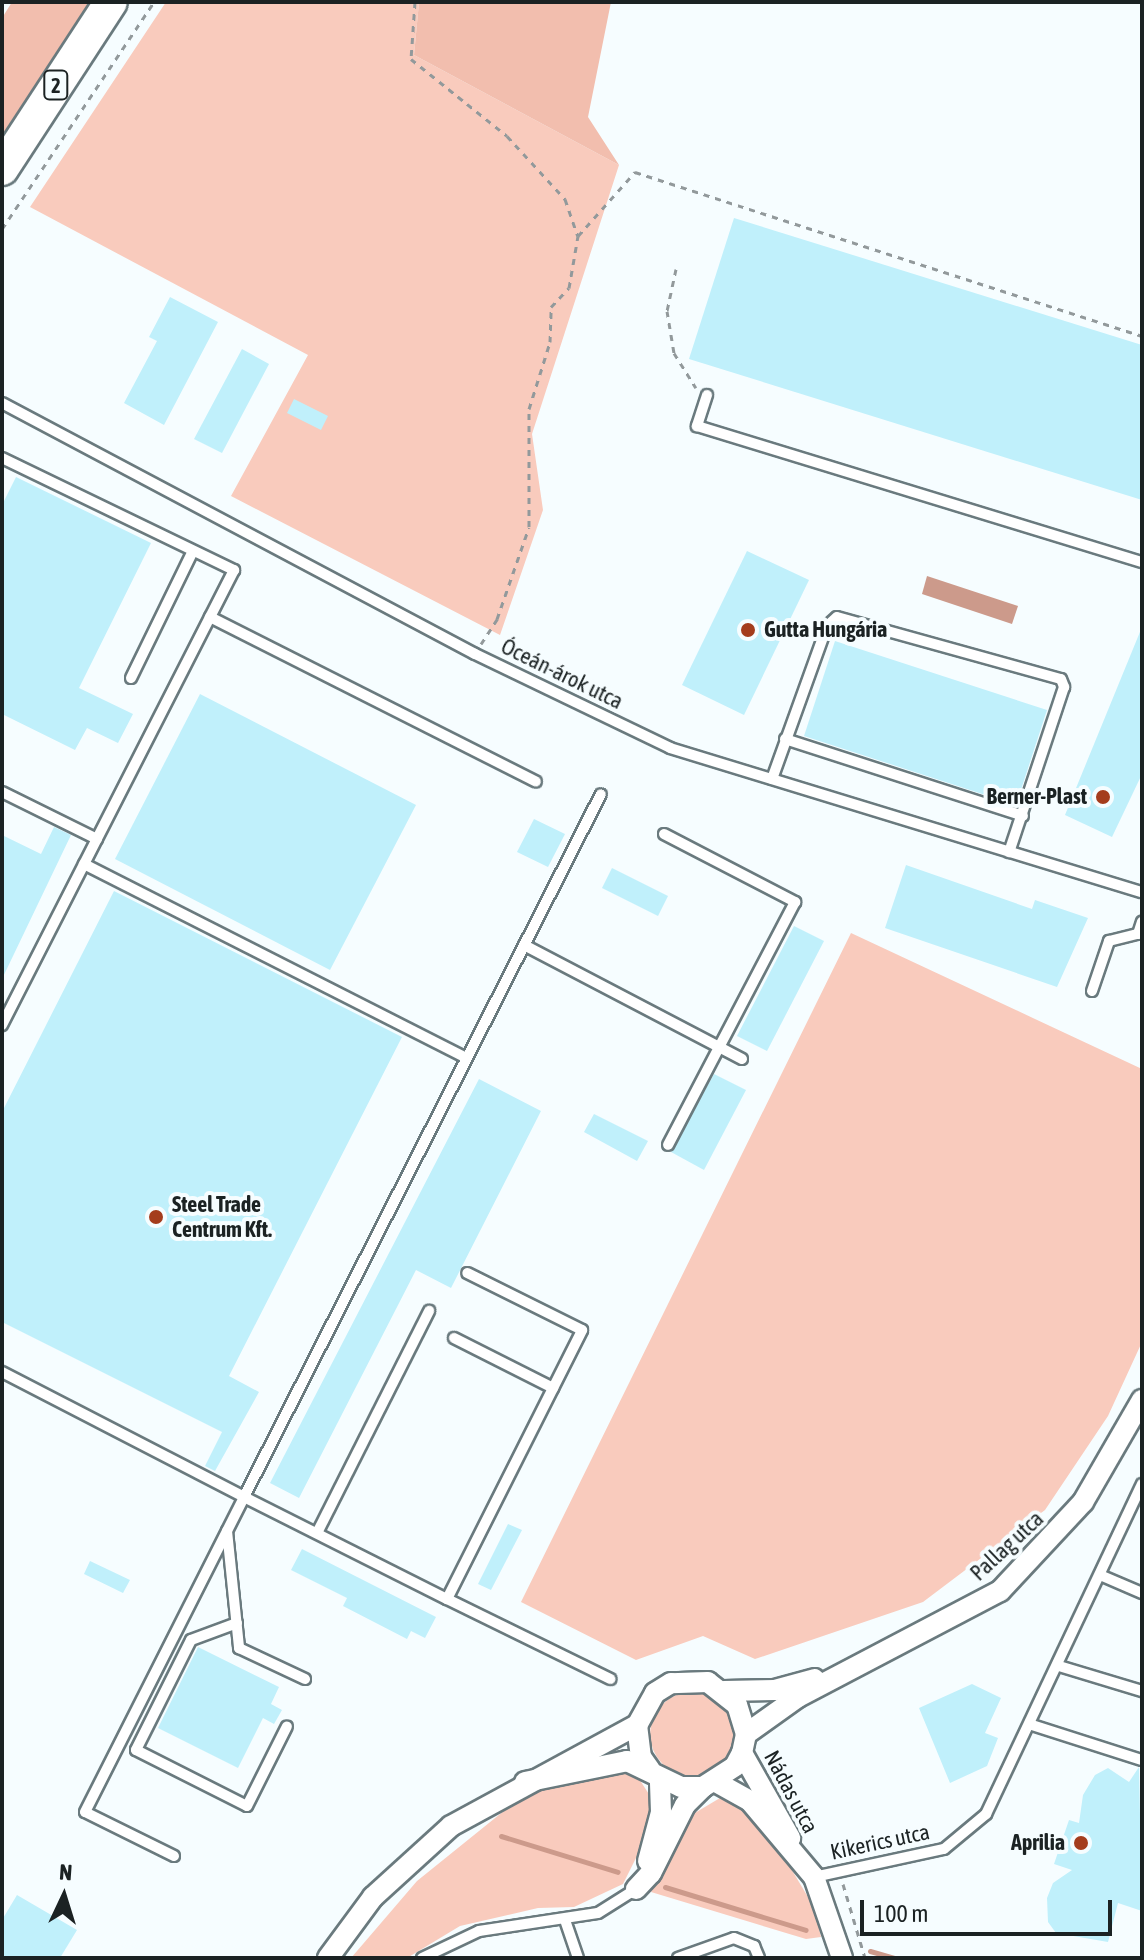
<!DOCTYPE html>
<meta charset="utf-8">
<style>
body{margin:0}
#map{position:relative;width:1144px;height:1960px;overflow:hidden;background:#f6fdff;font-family:"Asap Condensed",sans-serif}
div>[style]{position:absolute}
.green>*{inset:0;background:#f9cbbd}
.round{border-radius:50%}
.forest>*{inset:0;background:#f2beae}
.water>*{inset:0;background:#cc9a8b}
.stream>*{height:5px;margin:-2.5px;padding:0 2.5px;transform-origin:2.5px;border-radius:2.5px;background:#cc9a8b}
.building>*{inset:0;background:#c0f0fb}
.path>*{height:3px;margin-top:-1.5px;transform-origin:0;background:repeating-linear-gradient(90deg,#92999b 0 6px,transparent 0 12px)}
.roads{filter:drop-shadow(2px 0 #6a7a7e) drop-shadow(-2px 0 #6a7a7e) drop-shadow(0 2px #6a7a7e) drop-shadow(0 -2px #6a7a7e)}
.service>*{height:10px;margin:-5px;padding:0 5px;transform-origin:5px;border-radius:5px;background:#fff}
.minor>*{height:20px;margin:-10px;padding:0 10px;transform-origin:10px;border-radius:10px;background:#fff}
.primary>*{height:32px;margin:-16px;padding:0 16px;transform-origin:16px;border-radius:16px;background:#fff}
.dots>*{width:22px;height:22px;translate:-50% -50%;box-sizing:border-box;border:4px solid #f6fdff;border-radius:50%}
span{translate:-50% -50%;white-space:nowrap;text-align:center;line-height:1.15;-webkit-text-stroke:8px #f6fdff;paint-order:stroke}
.shield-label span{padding:2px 6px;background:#f6fdff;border:2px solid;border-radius:6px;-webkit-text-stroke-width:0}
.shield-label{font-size:20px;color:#1b2223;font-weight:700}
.poi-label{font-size:22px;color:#1b2223;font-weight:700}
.left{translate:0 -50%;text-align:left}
.right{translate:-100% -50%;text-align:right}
.street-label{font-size:22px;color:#1b2223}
.frame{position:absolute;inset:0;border:4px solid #1b2223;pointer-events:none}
.north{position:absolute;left:24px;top:1856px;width:80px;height:80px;-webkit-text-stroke:6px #f6fdff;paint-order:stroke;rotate:4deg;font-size:22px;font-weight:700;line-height:32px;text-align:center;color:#1b2223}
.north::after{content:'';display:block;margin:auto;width:28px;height:36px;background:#1b2223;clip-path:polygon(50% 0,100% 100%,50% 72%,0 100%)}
.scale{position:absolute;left:860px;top:1900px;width:252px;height:36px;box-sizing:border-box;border:4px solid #1b2223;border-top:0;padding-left:10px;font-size:24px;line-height:28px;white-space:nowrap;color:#1b2223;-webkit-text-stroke:6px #f6fdff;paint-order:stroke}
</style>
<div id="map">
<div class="green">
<div style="clip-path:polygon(166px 2px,419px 2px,414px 55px,619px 165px,532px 434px,543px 510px,500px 635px,231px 496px,308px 355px,30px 207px)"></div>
<div style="clip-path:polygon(851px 933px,1142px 1069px,1142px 1342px,1108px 1416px,1045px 1510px,923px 1602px,755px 1659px,703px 1636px,636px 1660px,521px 1602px)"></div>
<div class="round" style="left:650px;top:1692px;width:84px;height:84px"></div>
<div style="clip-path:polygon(634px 1771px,654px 1802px,650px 1830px,623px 1884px,574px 1907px,538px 1908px,460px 1926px,407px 1958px,351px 1958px,417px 1881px,515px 1802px,580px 1772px)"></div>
<div style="clip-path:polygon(720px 1798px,742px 1806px,784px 1857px,814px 1907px,821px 1937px,806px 1939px,651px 1892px,683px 1820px)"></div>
</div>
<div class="forest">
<div style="clip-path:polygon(12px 2px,101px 2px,2px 152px,2px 18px)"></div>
<div style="clip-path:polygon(419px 2px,611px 2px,588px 117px,619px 165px,414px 55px)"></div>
</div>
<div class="water">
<div style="clip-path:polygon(927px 576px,1018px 606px,1012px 624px,922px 594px)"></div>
</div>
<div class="stream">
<div style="left:501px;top:1836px;width:122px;rotate:17.1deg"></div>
<div style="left:665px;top:1887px;width:147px;rotate:17deg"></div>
<div style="left:870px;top:1951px;width:25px;rotate:16deg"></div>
</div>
<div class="building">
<div style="clip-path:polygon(734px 218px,1142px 345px,1142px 500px,689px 359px)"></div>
<div style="clip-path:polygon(170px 297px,218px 322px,164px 425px,124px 403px,157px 341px,149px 337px)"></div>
<div style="clip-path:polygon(242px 349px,269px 364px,222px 453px,194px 439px)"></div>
<div style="clip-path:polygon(294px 399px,328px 416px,321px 430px,287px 413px)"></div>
<div style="clip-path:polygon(16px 477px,151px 543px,79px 688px,133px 714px,118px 743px,87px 728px,75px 750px,2px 714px,2px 505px)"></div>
<div style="clip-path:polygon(747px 551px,809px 580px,744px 715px,682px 685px)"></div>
<div style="clip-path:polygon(1142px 627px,1142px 774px,1112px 837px,1065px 815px)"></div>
<div style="clip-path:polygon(835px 641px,1047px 710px,1016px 805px,804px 736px)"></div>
<div style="clip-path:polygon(200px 694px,416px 805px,330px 970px,115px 859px)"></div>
<div style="clip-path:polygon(534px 819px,565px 834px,548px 867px,517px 852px)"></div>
<div style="clip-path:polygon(54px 827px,71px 835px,2px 979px,2px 835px,41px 854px)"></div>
<div style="clip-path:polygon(906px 865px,1032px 909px,1035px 900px,1088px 918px,1057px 987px,885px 928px)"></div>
<div style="clip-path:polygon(612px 868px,668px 896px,658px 916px,602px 888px)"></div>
<div style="clip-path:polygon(114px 891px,402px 1037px,229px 1376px,259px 1392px,215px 1471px,205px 1466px,222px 1432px,2px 1322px,2px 1112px)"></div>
<div style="clip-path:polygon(794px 926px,824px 941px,767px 1051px,737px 1036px)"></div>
<div style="clip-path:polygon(714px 1074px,746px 1090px,704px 1170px,671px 1152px)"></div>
<div style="clip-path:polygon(479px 1079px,541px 1111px,451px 1288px,416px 1270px,299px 1498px,270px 1483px)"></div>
<div style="clip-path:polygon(594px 1114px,648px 1141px,637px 1161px,584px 1132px)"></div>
<div style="clip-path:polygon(508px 1524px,522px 1530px,491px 1590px,478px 1584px)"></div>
<div style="clip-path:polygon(302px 1549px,436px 1617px,425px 1638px,411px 1631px,407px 1639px,343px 1606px,347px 1598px,291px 1570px)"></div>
<div style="clip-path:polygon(90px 1561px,130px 1580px,123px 1593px,84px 1574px)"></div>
<div style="clip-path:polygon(198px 1647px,279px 1687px,271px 1704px,282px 1710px,274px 1724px,263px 1718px,238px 1768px,158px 1728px)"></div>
<div style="clip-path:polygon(972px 1684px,1001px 1698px,985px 1733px,998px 1738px,987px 1766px,950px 1783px,919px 1708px)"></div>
<div style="clip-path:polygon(1139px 1767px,1142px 1911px,1118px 1903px,1108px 1942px,1056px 1933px,1048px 1922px,1047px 1898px,1053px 1883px,1072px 1870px,1054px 1864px,1069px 1820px,1079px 1823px,1083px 1795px,1095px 1775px,1108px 1768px,1129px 1782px)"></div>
<div style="clip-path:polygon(17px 1895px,77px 1930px,60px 1958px,2px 1958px,2px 1920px)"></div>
</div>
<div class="path">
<div style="left:415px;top:2px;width:57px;rotate:94deg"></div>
<div style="left:411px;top:59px;width:123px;rotate:38.7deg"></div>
<div style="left:507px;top:136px;width:86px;rotate:47.4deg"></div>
<div style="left:565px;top:199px;width:39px;rotate:71deg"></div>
<div style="left:2px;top:229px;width:273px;rotate:-56.2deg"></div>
<div style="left:676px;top:269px;width:43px;rotate:102.1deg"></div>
<div style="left:667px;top:311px;width:43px;rotate:80.5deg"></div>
<div style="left:674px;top:353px;width:41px;rotate:57.8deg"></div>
<div style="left:481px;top:644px;width:30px;rotate:-57deg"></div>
<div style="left:497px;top:619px;width:97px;rotate:-70.8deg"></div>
<div style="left:529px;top:527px;width:118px;rotate:-90deg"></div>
<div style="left:529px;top:409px;width:70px;rotate:-72.6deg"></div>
<div style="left:550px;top:342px;width:35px;rotate:-88deg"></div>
<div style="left:551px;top:307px;width:26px;rotate:-47deg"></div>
<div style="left:569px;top:288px;width:53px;rotate:-80.2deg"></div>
<div style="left:578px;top:236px;width:86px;rotate:-48.3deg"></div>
<div style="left:635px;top:172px;width:533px;rotate:17.92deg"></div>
<div style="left:843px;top:1884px;width:77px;rotate:73.4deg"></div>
</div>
<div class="roads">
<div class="service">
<div style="left:707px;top:395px;width:33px;rotate:108deg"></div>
<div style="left:697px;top:426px;width:465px;rotate:17deg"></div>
<div style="left:2px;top:403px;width:535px;rotate:27.95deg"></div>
<div style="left:475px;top:654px;width:216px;rotate:25.7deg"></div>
<div style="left:670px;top:748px;width:493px;rotate:17deg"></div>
<div style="left:2px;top:458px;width:258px;rotate:25.8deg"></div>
<div style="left:234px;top:570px;width:511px;rotate:117.02deg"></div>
<div style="left:210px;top:617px;width:365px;rotate:26.8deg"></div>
<div style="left:131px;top:678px;width:141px;rotate:-64deg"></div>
<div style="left:785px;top:739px;width:250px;rotate:17.9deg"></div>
<div style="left:772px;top:779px;width:163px;rotate:-70.2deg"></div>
<div style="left:827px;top:626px;width:13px;rotate:-42deg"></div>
<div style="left:837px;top:617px;width:232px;rotate:15.5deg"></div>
<div style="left:1061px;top:679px;width:9px;rotate:69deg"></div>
<div style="left:1064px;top:687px;width:174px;rotate:108.4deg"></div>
<div style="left:2px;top:792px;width:106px;rotate:26.3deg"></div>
<div style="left:664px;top:834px;width:148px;rotate:27.4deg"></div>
<div style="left:795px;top:902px;width:274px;rotate:117.6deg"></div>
<div style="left:84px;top:864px;width:428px;rotate:26.9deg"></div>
<div style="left:524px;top:945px;width:246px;rotate:27.6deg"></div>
<div style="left:1092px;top:991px;width:53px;rotate:-71.2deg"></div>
<div style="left:1109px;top:941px;width:30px;rotate:-14deg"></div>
<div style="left:1138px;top:934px;width:13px;rotate:-72deg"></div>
<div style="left:454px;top:1338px;width:111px;rotate:26.8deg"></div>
<div style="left:2px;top:1372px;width:272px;rotate:27.3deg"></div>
<div style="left:244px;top:1497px;width:788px;rotate:-63.08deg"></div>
<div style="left:227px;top:1531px;width:118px;rotate:84.1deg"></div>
<div style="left:239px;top:1648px;width:73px;rotate:25.2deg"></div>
<div style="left:317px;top:1533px;width:249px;rotate:-63.2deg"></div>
<div style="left:1100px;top:1575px;width:46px;rotate:23.2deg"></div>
<div style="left:447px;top:1599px;width:182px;rotate:26.1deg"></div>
<div style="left:237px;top:1623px;width:49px;rotate:159.7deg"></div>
<div style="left:191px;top:1640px;width:123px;rotate:116.6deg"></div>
<div style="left:136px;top:1750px;width:124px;rotate:26.8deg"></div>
<div style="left:247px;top:1806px;width:89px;rotate:-63.4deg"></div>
<div style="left:1059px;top:1666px;width:87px;rotate:16.8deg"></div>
<div style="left:1032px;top:1725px;width:115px;rotate:17.7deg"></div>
<div style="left:174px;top:1856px;width:99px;rotate:-153.7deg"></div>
<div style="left:85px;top:1812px;width:353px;rotate:-63.2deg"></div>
<div style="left:244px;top:1497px;width:227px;rotate:26.7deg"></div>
<div style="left:447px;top:1599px;width:301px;rotate:-63.3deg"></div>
<div style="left:582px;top:1330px;width:128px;rotate:-153.6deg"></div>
<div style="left:814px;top:1877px;width:133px;rotate:-12.2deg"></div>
<div style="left:944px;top:1849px;width:55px;rotate:-39.8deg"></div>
<div style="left:986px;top:1814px;width:365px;rotate:-64.7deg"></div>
<div style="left:565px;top:1920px;width:40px;rotate:71.1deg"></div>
<div style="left:422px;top:1958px;width:63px;rotate:-25.3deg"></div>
<div style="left:479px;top:1931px;width:120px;rotate:-8.6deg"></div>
<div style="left:598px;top:1913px;width:45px;rotate:-32.3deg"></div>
<div style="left:678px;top:1958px;width:59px;rotate:-19.7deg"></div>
<div style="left:734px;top:1938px;width:22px;rotate:22deg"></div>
<div style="left:754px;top:1946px;width:13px;rotate:67deg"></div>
</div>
<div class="minor">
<div style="left:724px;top:1691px;width:51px;rotate:-1.1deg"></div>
<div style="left:775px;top:1690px;width:41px;rotate:-15.4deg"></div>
<div style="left:746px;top:1734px;width:64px;rotate:-35.4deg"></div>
<div style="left:798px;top:1697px;width:228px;rotate:-27.7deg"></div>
<div style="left:1000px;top:1591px;width:122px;rotate:-47deg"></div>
<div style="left:1083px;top:1502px;width:118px;rotate:-60deg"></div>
<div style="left:742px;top:1753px;width:98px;rotate:60.5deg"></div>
<div style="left:525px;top:1782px;width:104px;rotate:-11.6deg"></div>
<div style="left:627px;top:1761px;width:60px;rotate:25.7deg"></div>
<div style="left:681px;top:1787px;width:22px"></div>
<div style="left:703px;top:1787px;width:38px;rotate:-33deg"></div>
<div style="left:735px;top:1766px;width:15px;rotate:-62deg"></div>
<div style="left:742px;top:1753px;width:19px;rotate:-78deg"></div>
<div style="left:746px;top:1734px;width:30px;rotate:-107deg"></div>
<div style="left:737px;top:1705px;width:37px;rotate:-142deg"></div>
<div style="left:708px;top:1682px;width:37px;rotate:178deg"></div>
<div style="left:671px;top:1683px;width:19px;rotate:148deg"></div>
<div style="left:655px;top:1693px;width:37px;rotate:119deg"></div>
<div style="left:637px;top:1725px;width:32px;rotate:83deg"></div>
<div style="left:641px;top:1757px;width:16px;rotate:55deg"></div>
<div style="left:716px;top:1782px;width:39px;rotate:29deg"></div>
<div style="left:750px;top:1801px;width:99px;rotate:49.9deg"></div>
<div style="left:814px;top:1877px;width:86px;rotate:70.9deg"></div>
<div style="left:648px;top:1861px;width:51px;rotate:-75.1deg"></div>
<div style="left:661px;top:1812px;width:33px;rotate:-92deg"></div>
<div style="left:636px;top:1889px;width:22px;rotate:-47deg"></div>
<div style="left:651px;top:1873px;width:76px;rotate:-63.4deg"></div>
<div style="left:685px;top:1805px;width:25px;rotate:-45deg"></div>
<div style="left:328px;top:1958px;width:76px;rotate:-53.6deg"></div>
<div style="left:373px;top:1897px;width:105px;rotate:-42.3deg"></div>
<div style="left:451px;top:1826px;width:212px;rotate:-28.5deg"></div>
</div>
<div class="primary">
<div style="left:2px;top:169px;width:199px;rotate:-56.9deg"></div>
</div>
</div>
<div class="dots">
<div style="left:748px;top:630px;background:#a43d1d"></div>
<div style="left:1103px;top:797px;background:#a43d1d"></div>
<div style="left:156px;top:1217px;background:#a43d1d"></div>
<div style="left:1081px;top:1843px;background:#a43d1d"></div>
</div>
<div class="shield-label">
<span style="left:56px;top:85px">2</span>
</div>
<div class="poi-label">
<span class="left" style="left:764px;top:630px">Gutta Hungária</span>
<span class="right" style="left:1087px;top:797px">Berner-Plast</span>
<span class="left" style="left:172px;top:1217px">Steel Trade<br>Centrum Kft.</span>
<span class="right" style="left:1065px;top:1843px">Aprilia</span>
</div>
<div class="street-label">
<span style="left:562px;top:674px;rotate:26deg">Óceán-árok utca</span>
<span style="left:1007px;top:1546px;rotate:-43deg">Pallag utca</span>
<span style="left:791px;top:1792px;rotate:62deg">Nádas utca</span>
<span style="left:880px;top:1842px;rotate:-12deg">Kikerics utca</span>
</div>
<div class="frame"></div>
<div class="north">N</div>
<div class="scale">100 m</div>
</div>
